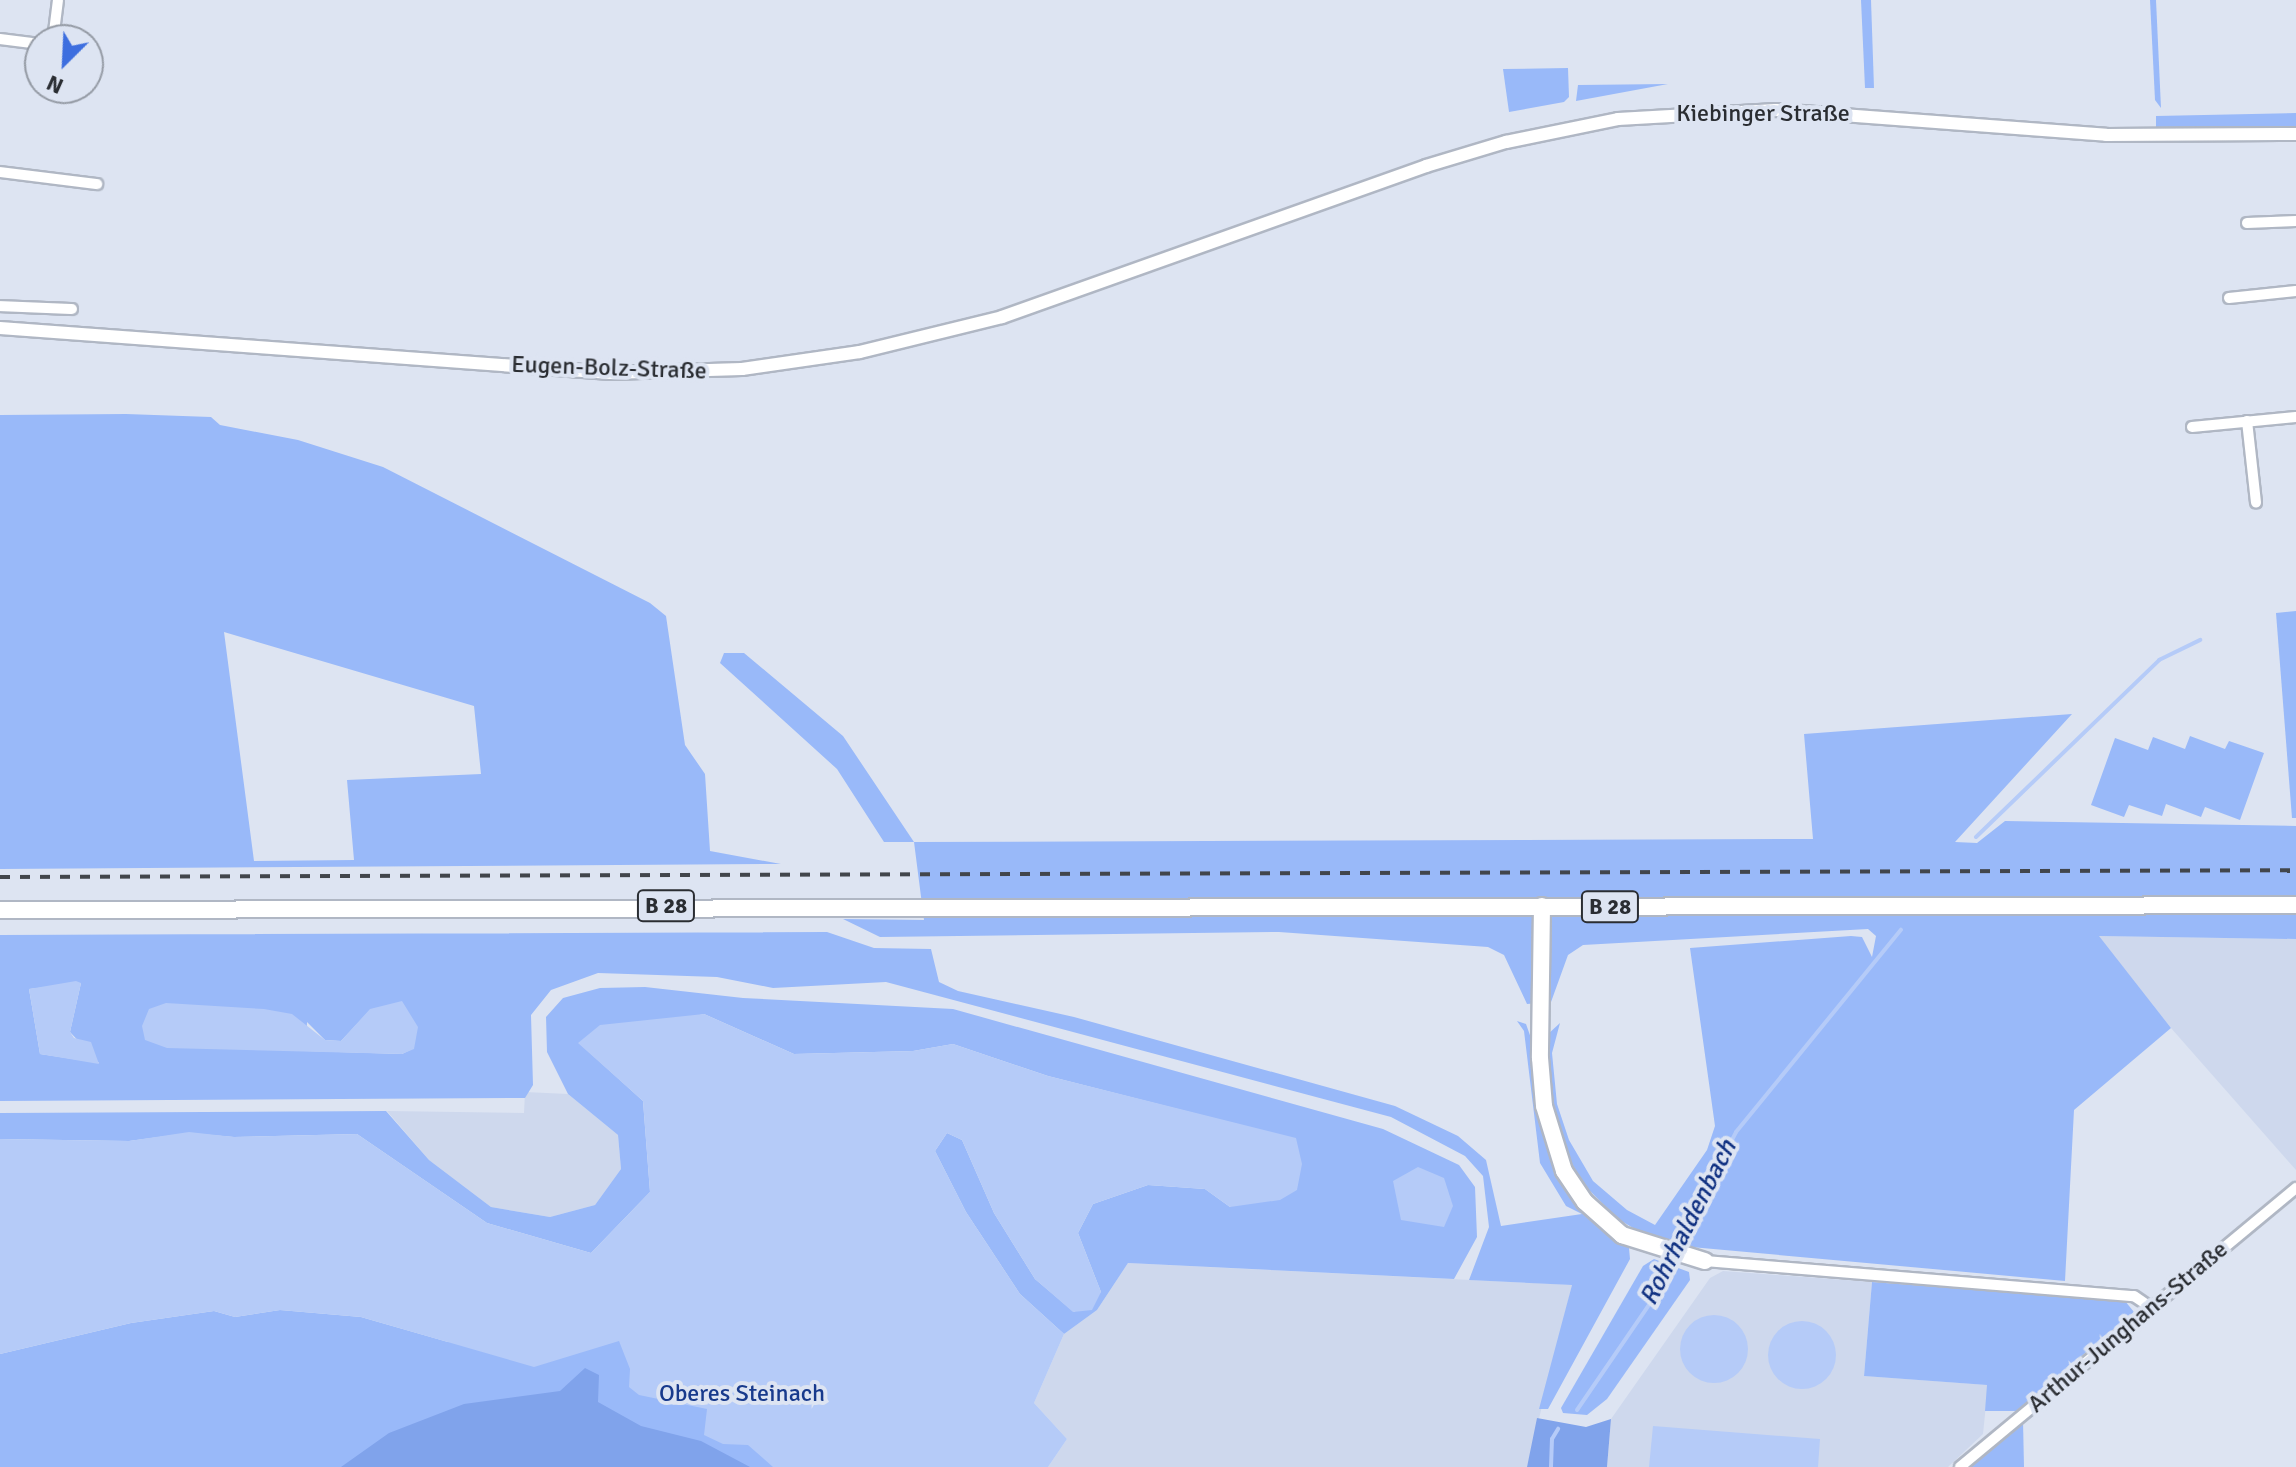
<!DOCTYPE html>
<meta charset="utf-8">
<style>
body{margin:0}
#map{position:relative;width:2296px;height:1467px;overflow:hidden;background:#dde4f2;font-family:Signika,sans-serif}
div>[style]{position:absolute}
.built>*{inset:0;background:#ced8ed}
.green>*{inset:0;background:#99b9f9}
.forest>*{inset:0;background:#80a3eb}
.water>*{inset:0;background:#b5cbf8}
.round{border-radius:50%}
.stream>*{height:4px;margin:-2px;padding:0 2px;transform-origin:2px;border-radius:2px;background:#b5cbf8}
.roads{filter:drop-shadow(2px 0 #b0b7c4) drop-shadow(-2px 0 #b0b7c4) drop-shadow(0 2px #b0b7c4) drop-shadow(0 -2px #b0b7c4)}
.minor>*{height:10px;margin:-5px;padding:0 5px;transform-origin:5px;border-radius:5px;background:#fff}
.tertiary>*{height:12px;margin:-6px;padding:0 6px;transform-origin:6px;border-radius:6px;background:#fff}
.primary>*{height:16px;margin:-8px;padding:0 8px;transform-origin:8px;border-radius:8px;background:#fff}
.rail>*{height:4px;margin-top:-2px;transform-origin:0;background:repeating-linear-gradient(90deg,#42464c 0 10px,transparent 0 20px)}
span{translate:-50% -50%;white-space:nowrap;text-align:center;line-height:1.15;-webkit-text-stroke:8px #dde4f2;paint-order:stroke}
.shield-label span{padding:2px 6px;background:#dde4f2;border:2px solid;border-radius:6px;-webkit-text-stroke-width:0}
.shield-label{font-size:22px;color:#2a2d32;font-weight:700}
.street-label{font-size:24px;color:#2a2d32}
.park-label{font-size:24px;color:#183a8c}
.water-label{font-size:26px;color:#103182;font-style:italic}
.north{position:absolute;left:24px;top:24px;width:80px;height:80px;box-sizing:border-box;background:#dde4f2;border:2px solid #959ba5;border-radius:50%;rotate:204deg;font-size:22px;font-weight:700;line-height:32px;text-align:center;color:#2a2d32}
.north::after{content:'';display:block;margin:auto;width:28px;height:36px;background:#3d6edf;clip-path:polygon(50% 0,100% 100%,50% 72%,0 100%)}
</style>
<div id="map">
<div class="built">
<div style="clip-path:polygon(2098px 936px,2296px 939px,2296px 1170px,2171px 1028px)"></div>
<div style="clip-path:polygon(525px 1092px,568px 1094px,618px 1135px,621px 1169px,595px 1205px,550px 1217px,491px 1207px,429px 1160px,387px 1111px,524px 1113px)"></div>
<div style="clip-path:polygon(1128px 1263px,1572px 1285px,1527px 1467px,1048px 1467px,1067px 1439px,1034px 1403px,1064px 1334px,1097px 1310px)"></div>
<div style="clip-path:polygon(1723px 1271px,1872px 1282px,1864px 1376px,1988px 1385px,1983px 1434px,1948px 1467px,1607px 1467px,1611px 1419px,1710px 1278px)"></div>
</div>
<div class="green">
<div style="clip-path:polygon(1861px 0,1871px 0,1874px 88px,1865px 88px)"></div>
<div style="clip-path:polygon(2150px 0,2156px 0,2161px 108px,2155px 100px)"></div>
<div style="clip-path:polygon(1568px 68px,1569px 97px,1564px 102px,1509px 112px,1503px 69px)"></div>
<div style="clip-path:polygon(1668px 84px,1576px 101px,1578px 85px)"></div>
<div style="clip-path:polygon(2296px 113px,2296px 127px,2156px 130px,2156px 116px)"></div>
<div style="clip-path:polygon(evenodd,126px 414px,211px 417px,220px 425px,298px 440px,383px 467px,650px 603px,666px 616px,685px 745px,705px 774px,710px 851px,781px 864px,0 869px,0 415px,126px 414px,224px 632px,474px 706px,481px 774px,347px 780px,354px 860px,254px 861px,224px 632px)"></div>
<div style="clip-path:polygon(2296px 611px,2296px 818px,2292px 818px,2276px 613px)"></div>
<div style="clip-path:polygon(724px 653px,744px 653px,843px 736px,914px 842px,1813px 839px,1804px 734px,2072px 714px,1955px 842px,1977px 843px,2005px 821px,2296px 826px,2296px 939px,2099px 936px,2171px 1028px,2074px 1110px,2065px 1281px,1691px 1247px,1650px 1238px,1618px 1219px,1585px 1186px,1562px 1147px,1554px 1119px,1547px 1035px,1560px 1023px,1552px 1053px,1557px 1104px,1569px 1140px,1593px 1181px,1627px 1210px,1655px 1225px,1707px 1150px,1715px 1126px,1690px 948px,1851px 936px,1862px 937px,1872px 957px,1876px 936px,1868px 929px,1583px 945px,1568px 955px,1551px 1002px,1527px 1004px,1504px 955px,1488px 947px,1279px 932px,880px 937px,843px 919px,924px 920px,914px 842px,884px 842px,837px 769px,720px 663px)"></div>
<div style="clip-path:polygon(2190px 736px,2225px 749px,2229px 741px,2264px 753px,2240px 820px,2205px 807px,2201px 817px,2166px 804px,2162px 816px,2129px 805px,2124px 817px,2091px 805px,2115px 738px,2148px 750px,2153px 737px,2185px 749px)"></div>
<div style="clip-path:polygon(evenodd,827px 932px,874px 948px,931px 949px,939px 982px,958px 991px,1074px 1017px,1395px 1106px,1458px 1136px,1486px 1160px,1501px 1226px,1582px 1214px,1566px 1206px,1540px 1163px,1524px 1031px,1517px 1021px,1526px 1024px,1532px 1041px,1538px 1119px,1556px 1171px,1584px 1214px,1629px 1248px,1630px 1259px,1548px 1409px,1539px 1409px,1572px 1285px,1469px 1280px,1489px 1227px,1483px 1176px,1465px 1156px,1391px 1117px,886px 982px,773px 988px,717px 977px,598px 973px,551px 990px,531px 1015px,533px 1085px,525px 1098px,0 1101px,0 935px,827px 932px,81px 983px,70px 1032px,99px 1063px,40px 1054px,29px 989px,81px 983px,827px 932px,371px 1009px,414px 1048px,402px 1054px,306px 1051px,307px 1022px,325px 1040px,341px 1041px,371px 1009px)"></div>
<div style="clip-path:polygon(645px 987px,743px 998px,953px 1009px,1383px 1129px,1459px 1165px,1475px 1187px,1477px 1237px,1454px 1279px,1128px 1263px,1097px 1310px,1064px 1334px,1020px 1294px,966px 1212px,935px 1151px,947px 1133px,962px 1140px,994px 1213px,1035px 1279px,1074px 1312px,1101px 1292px,1078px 1233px,1093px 1204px,1148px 1185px,1205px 1189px,1230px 1207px,1296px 1139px,1048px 1076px,953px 1044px,913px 1051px,794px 1054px,704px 1014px,579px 1043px,643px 1101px,650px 1192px,591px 1253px,487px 1223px,357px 1134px,234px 1137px,189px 1133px,129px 1141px,0 1139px,0 1113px,386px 1111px,429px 1160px,491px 1207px,550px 1217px,595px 1205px,621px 1169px,618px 1135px,568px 1094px,547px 1052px,546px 1017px,563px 998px,600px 988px)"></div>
<div style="clip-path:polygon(1654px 1259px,1689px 1272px,1690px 1280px,1607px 1399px,1587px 1415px,1563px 1413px,1561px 1408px,1643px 1266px)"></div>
<div style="clip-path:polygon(1872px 1282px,2125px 1301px,2134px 1312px,2016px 1411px,1985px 1411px,1987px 1385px,1864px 1376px)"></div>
<div style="clip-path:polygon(280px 1310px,361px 1317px,448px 1342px,791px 1317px,850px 1467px,0 1467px,0 1354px,131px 1323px,214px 1311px,235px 1317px)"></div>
<div style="clip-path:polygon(2023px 1421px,2024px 1467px,1969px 1467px)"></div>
</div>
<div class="forest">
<div style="clip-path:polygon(585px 1368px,599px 1375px,598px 1402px,641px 1426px,701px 1441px,750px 1467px,341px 1467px,389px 1433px,464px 1404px,560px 1391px)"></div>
<div style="clip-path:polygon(1537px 1418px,1586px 1427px,1611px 1419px,1607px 1467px,1527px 1467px)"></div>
</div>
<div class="water">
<div style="clip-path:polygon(76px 981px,81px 983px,70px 1032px,74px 1038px,91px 1042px,99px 1064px,40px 1054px,29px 989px)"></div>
<div style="clip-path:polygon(402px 1001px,418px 1027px,414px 1049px,402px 1054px,167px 1048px,145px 1040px,142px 1026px,149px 1009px,166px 1003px,264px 1009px,292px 1014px,325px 1040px,341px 1041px,370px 1009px)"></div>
<div style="clip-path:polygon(704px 1014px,794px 1054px,913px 1051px,953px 1044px,1048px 1076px,1296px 1138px,1302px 1164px,1297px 1190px,1280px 1200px,1230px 1207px,1205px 1189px,1148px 1185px,1093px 1204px,1078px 1233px,1101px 1292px,1092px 1310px,1073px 1312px,1035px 1279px,994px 1213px,962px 1140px,947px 1133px,935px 1151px,966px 1212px,1020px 1294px,1064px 1334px,1034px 1403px,1067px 1439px,1048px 1467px,773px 1467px,748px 1445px,723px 1444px,704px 1435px,707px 1409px,639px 1395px,629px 1387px,630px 1369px,619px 1341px,534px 1367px,361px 1317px,280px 1310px,235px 1317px,214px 1311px,131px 1323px,0 1354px,0 1139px,129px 1141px,189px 1132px,234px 1137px,357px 1134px,487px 1223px,591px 1253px,650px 1192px,643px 1101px,578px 1043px,600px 1025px)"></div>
<div style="clip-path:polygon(1418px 1167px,1444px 1178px,1453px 1206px,1444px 1227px,1401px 1220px,1393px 1181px)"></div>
<div class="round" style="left:1680px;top:1315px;width:68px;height:68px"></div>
<div class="round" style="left:1768px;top:1321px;width:68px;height:68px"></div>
<div style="clip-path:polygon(1653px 1426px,1820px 1439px,1818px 1467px,1649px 1467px)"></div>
</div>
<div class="stream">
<div style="left:1976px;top:837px;width:255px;rotate:-44deg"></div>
<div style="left:2159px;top:660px;width:46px;rotate:-26deg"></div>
<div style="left:1677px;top:1246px;width:128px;rotate:-62.6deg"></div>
<div style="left:1736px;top:1132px;width:261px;rotate:-50.8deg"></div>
<div style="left:1577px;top:1410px;width:138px;rotate:-55.6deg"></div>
<div style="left:1655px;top:1296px;width:46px;rotate:-65.7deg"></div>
<div style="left:1551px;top:1467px;width:28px;rotate:-88deg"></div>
<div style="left:1552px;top:1439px;width:12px;rotate:-59deg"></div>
</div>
<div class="roads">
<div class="minor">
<div style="left:0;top:39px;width:40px;rotate:7.1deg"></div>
<div style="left:53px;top:40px;width:40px;rotate:-82.9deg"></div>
<div style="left:0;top:172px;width:98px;rotate:7.1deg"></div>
<div style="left:2247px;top:223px;width:49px;rotate:-2.3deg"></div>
<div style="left:2229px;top:298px;width:67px;rotate:-6deg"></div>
<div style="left:0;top:306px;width:72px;rotate:2.4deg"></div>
<div style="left:2247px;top:421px;width:82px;rotate:83.7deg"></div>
<div style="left:2192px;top:427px;width:104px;rotate:-5.5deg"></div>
<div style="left:1705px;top:1261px;width:430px;rotate:4.7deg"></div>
<div style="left:2134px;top:1296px;width:18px;rotate:34deg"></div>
<div style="left:1960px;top:1467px;width:437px;rotate:-39.7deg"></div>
</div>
<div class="tertiary">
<div style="left:0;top:328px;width:612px;rotate:4.22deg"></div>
<div style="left:610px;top:373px;width:132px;rotate:-1.7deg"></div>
<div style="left:742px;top:369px;width:119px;rotate:-8.2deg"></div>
<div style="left:860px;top:352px;width:146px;rotate:-13.8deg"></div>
<div style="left:1002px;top:317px;width:450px;rotate:-19.6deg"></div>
<div style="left:1426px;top:166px;width:84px;rotate:-16.7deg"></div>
<div style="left:1506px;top:142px;width:114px;rotate:-11.6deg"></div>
<div style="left:1618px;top:119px;width:158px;rotate:-3.3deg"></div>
<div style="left:1776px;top:110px;width:331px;rotate:4.3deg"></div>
<div style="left:2106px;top:135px;width:190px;rotate:-0.3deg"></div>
</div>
<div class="primary">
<div style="left:1542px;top:906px;width:152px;rotate:90.8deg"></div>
<div style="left:1540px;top:1058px;width:48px;rotate:85.2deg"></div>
<div style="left:1544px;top:1106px;width:68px;rotate:72.9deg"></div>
<div style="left:1564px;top:1171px;width:37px;rotate:56deg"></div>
<div style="left:1585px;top:1202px;width:50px;rotate:41.7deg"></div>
<div style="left:1622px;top:1235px;width:87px;rotate:17.4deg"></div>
<div style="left:0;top:910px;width:2296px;rotate:-0.12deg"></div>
</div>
</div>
<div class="rail">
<div style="left:0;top:877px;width:2296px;rotate:-0.17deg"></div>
</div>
<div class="shield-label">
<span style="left:666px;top:906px">B 28</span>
<span style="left:1610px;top:907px">B 28</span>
</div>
<div class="street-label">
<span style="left:1763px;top:114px">Kiebinger Straße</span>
<span style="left:609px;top:368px;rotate:2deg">Eugen-Bolz-Straße</span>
<span style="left:2128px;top:1327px;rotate:-40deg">Arthur-Junghans-Straße</span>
</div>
<div class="park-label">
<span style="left:742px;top:1394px">Oberes Steinach</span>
</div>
<div class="water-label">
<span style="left:1689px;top:1223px;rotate:-63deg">Rohrhaldenbach</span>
</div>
<div class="north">N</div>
</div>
